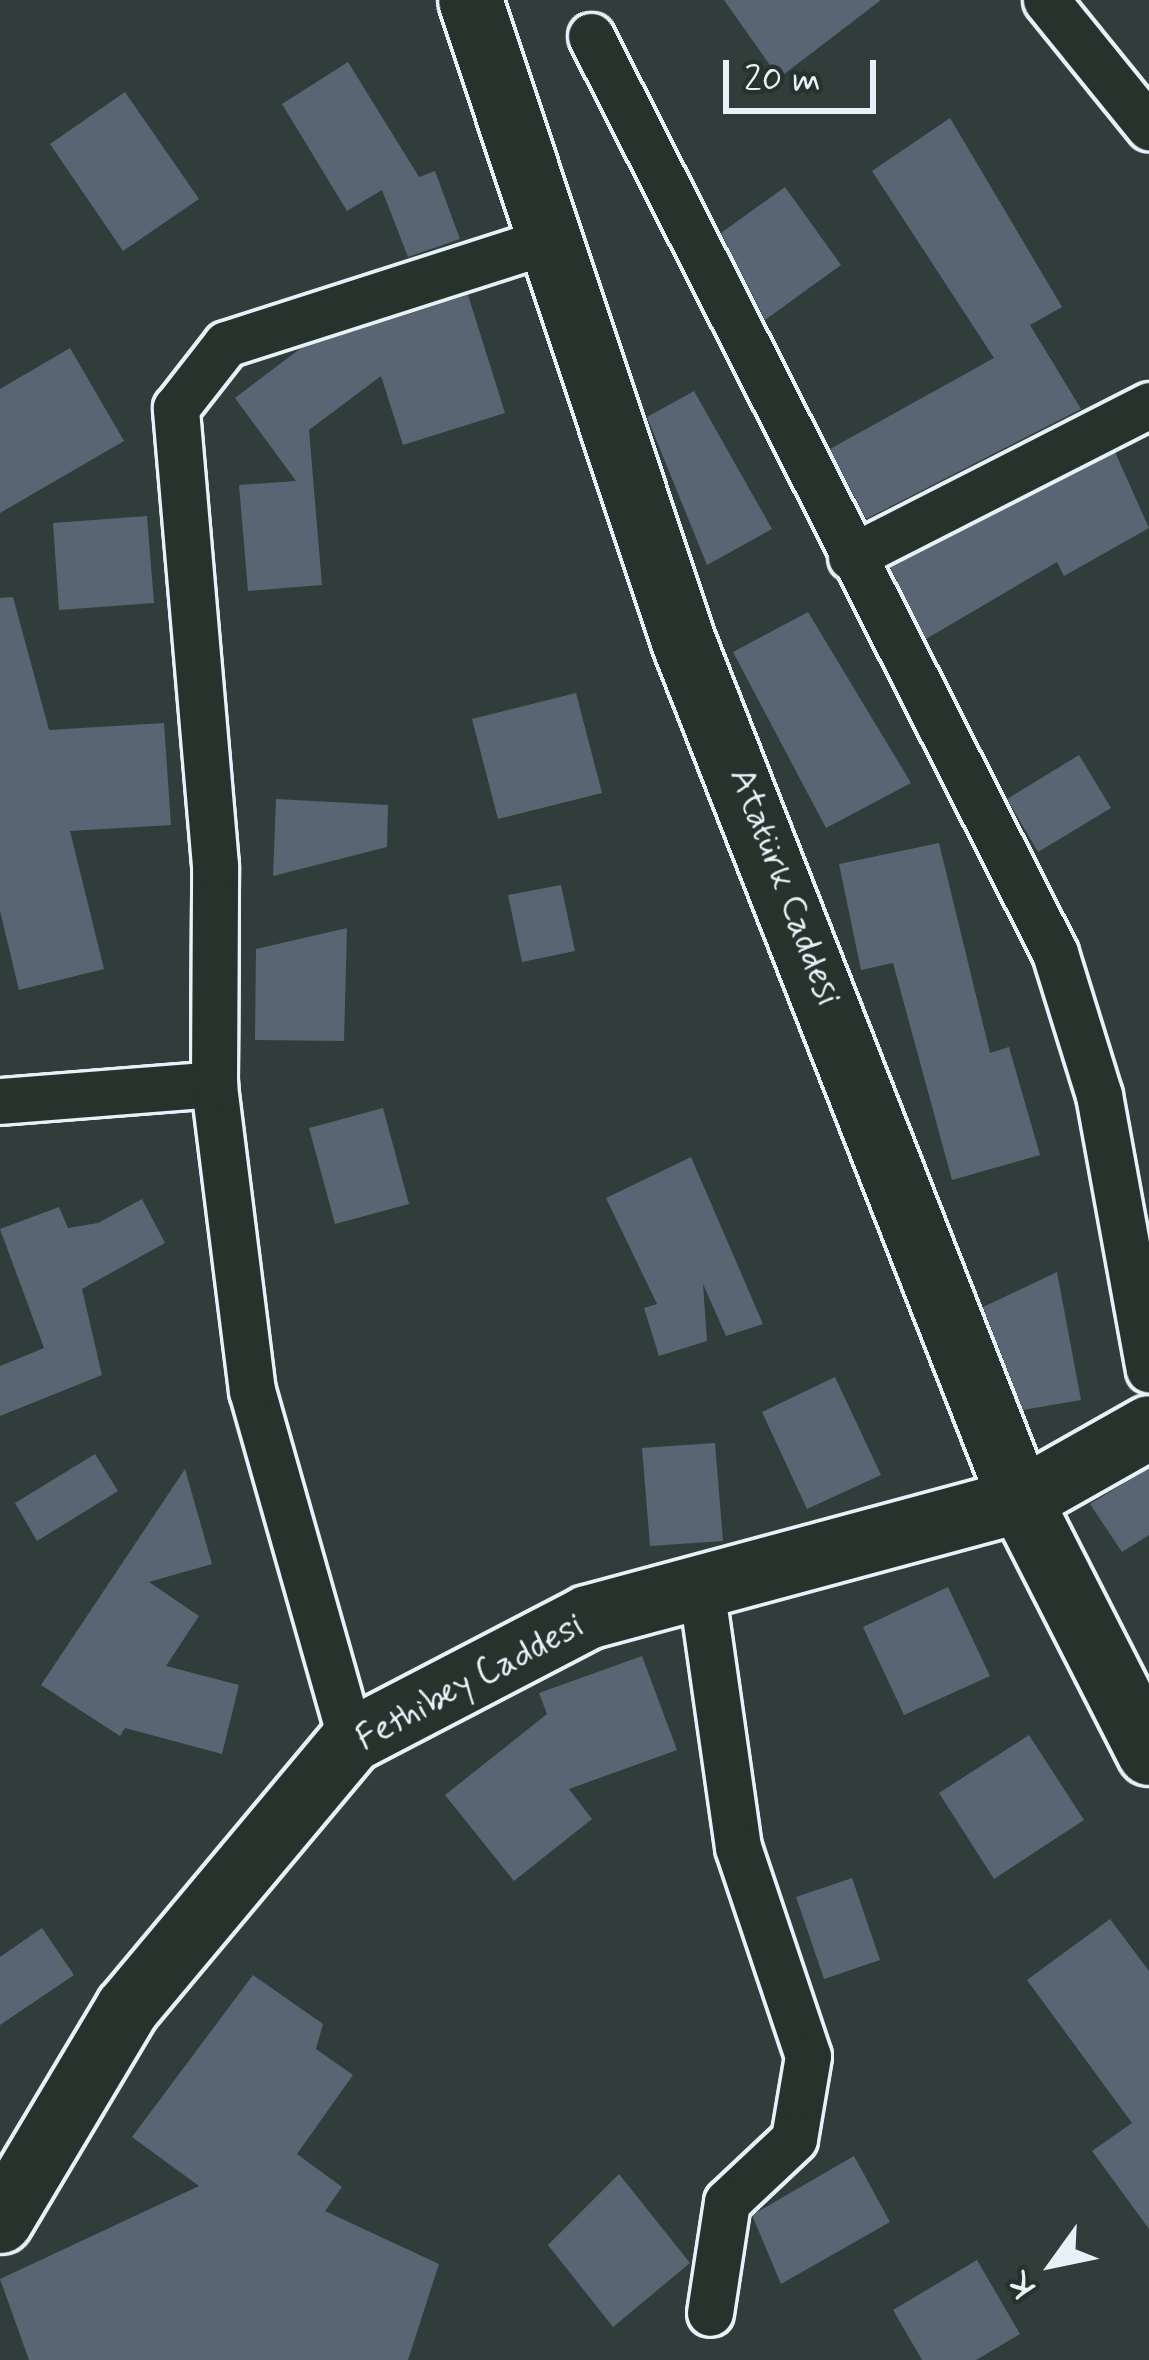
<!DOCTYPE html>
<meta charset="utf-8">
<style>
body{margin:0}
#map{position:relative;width:1149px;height:2360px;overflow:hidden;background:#303d3b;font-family:Mynerve,sans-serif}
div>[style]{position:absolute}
.building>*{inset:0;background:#596572}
.roads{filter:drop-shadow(3px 0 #e8f1f8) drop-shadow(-3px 0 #e8f1f8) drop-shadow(0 3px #e8f1f8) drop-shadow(0 -3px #e8f1f8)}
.street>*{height:45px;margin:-22.5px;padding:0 22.5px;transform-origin:22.5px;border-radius:22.5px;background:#26332d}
.secondary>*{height:63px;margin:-31.5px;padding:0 31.5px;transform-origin:31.5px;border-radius:31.5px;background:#26332d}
span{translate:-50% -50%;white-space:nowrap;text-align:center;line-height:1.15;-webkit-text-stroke:9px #26332d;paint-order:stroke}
.street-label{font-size:36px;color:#e8f1f8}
.north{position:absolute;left:993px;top:2204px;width:120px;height:120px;-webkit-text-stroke:9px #26332d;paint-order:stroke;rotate:237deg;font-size:33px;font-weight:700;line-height:48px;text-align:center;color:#e8f1f8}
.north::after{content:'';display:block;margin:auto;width:42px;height:54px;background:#e8f1f8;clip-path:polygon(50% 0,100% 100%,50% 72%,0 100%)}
.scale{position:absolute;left:723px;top:60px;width:153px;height:54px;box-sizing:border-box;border:6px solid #e8f1f8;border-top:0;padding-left:15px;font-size:36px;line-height:42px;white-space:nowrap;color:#e8f1f8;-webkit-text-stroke:9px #26332d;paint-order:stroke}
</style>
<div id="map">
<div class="building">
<div style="clip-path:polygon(724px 0,881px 0,779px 78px)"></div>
<div style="clip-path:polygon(348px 62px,419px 177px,435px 171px,460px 239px,408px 257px,382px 190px,347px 211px,282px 104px)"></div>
<div style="clip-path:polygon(125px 92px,199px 199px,123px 251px,50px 144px)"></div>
<div style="clip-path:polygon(950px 118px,1062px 307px,1030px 325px,1081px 409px,866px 519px,830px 449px,994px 358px,872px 171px)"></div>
<div style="clip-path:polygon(785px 187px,841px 265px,765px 320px,721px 233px)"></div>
<div style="clip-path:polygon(468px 295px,505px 413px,403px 445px,381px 376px,309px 430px,322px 585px,248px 591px,239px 485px,296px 481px,235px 398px,301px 348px)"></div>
<div style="clip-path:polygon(70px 348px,124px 441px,0 513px,0 389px)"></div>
<div style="clip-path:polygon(694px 391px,772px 529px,707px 565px,647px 417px)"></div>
<div style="clip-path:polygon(1115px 452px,1149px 528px,1064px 576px,1057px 562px,926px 639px,890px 567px)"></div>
<div style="clip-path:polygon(147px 516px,154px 603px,59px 610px,53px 523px)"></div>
<div style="clip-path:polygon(13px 597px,49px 730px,164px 723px,171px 825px,70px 831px,104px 969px,19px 990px,0 911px,0 598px)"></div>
<div style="clip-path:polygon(808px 612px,911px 783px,826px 828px,733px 652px)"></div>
<div style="clip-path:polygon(576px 693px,602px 793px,498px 819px,472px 719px)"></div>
<div style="clip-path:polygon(1079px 755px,1111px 808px,1038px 852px,1007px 799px)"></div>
<div style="clip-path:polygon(276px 799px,388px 805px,387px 847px,273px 876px)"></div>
<div style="clip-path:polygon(939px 843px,990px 1053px,1009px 1047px,1040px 1155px,952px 1180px,893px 963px,861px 970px,839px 864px)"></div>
<div style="clip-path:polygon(561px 885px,575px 951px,522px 962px,508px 895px)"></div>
<div style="clip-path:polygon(347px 928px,344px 1041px,255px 1040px,256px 949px)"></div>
<div style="clip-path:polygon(383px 1108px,409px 1204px,335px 1224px,309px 1128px)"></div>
<div style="clip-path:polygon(691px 1157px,763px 1324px,726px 1336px,703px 1284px,707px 1341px,659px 1356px,644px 1308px,657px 1304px,606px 1198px)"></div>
<div style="clip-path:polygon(142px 1199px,165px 1243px,82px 1289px,102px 1375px,0 1416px,0 1366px,44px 1348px,0 1229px,59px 1207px,68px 1228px,98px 1223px)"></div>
<div style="clip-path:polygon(1057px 1272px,1081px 1400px,1023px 1410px,983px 1307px)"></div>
<div style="clip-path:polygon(835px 1377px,881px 1475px,807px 1509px,762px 1412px)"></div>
<div style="clip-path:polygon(715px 1443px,723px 1541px,650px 1546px,642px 1448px)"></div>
<div style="clip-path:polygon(95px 1454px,118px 1491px,37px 1541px,15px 1503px)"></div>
<div style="clip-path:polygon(1149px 1468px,1149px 1535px,1122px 1552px,1090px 1504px)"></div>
<div style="clip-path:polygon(185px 1469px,212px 1564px,149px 1582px,199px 1616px,166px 1666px,239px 1685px,222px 1754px,125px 1728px,120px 1736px,41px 1685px)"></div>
<div style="clip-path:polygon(948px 1587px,990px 1676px,904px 1715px,863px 1627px)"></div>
<div style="clip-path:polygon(642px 1656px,677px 1750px,569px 1789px,592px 1819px,514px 1881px,445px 1795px,547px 1714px,539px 1693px)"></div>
<div style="clip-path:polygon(1029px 1735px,1084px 1820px,994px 1879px,939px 1793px)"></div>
<div style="clip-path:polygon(852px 1878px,880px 1960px,824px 1979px,796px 1897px)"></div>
<div style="clip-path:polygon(1110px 1919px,1149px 1971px,1149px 2229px,1092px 2151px,1132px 2123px,1027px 1980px)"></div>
<div style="clip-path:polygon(42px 1928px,74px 1975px,0 2025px,0 1957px)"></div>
<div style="clip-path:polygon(253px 1975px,323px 2024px,316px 2049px,353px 2075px,297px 2154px,342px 2187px,325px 2211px,439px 2264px,408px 2360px,29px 2360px,0 2279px,199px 2186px,132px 2137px)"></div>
<div style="clip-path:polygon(854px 2156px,890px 2222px,781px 2284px,752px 2215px)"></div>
<div style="clip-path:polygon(619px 2174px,690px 2263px,613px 2327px,548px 2245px)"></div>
<div style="clip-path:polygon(977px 2260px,1020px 2334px,976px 2360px,922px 2360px,893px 2310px)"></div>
</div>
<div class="roads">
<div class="street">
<div style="left:1046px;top:0;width:164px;rotate:51deg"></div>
<div style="left:591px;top:36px;width:1028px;rotate:63.16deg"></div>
<div style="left:1055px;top:953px;width:149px;rotate:72.8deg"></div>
<div style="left:1099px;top:1095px;width:279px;rotate:79.7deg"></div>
<div style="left:851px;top:557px;width:335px;rotate:-27deg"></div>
<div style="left:0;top:1101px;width:215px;rotate:-4.5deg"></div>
<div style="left:701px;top:1587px;width:263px;rotate:81.9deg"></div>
<div style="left:738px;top:1847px;width:220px;rotate:71.5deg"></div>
<div style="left:808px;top:2056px;width:84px;rotate:99.6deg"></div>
<div style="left:794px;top:2139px;width:92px;rotate:136.8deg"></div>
<div style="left:727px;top:2202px;width:112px;rotate:98.7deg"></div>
<div style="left:351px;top:1740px;width:363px;rotate:-105.8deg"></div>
<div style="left:252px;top:1391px;width:309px;rotate:-97.1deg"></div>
<div style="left:214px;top:1084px;width:219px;rotate:-89.7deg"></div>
<div style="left:215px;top:865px;width:459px;rotate:-94.9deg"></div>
<div style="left:176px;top:408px;width:81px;rotate:-52deg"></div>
<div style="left:226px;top:344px;width:344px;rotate:-17.8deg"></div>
</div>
<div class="secondary">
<div style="left:470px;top:0;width:675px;rotate:71.62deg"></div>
<div style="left:683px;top:641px;width:923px;rotate:68.58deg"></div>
<div style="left:1020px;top:1500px;width:284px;rotate:63deg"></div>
<div style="left:0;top:2221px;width:248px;rotate:-59.2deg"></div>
<div style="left:127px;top:2008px;width:349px;rotate:-50.1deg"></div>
<div style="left:351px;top:1740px;width:266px;rotate:-27.5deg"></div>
<div style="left:587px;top:1617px;width:449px;rotate:-15.1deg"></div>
<div style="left:1020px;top:1500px;width:148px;rotate:-29.5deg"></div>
</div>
</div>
<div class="street-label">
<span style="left:784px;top:887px;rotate:69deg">Atatürk Caddesi</span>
<span style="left:470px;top:1683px;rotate:-28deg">Fethibey Caddesi</span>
</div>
<div class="north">K</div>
<div class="scale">20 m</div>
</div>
